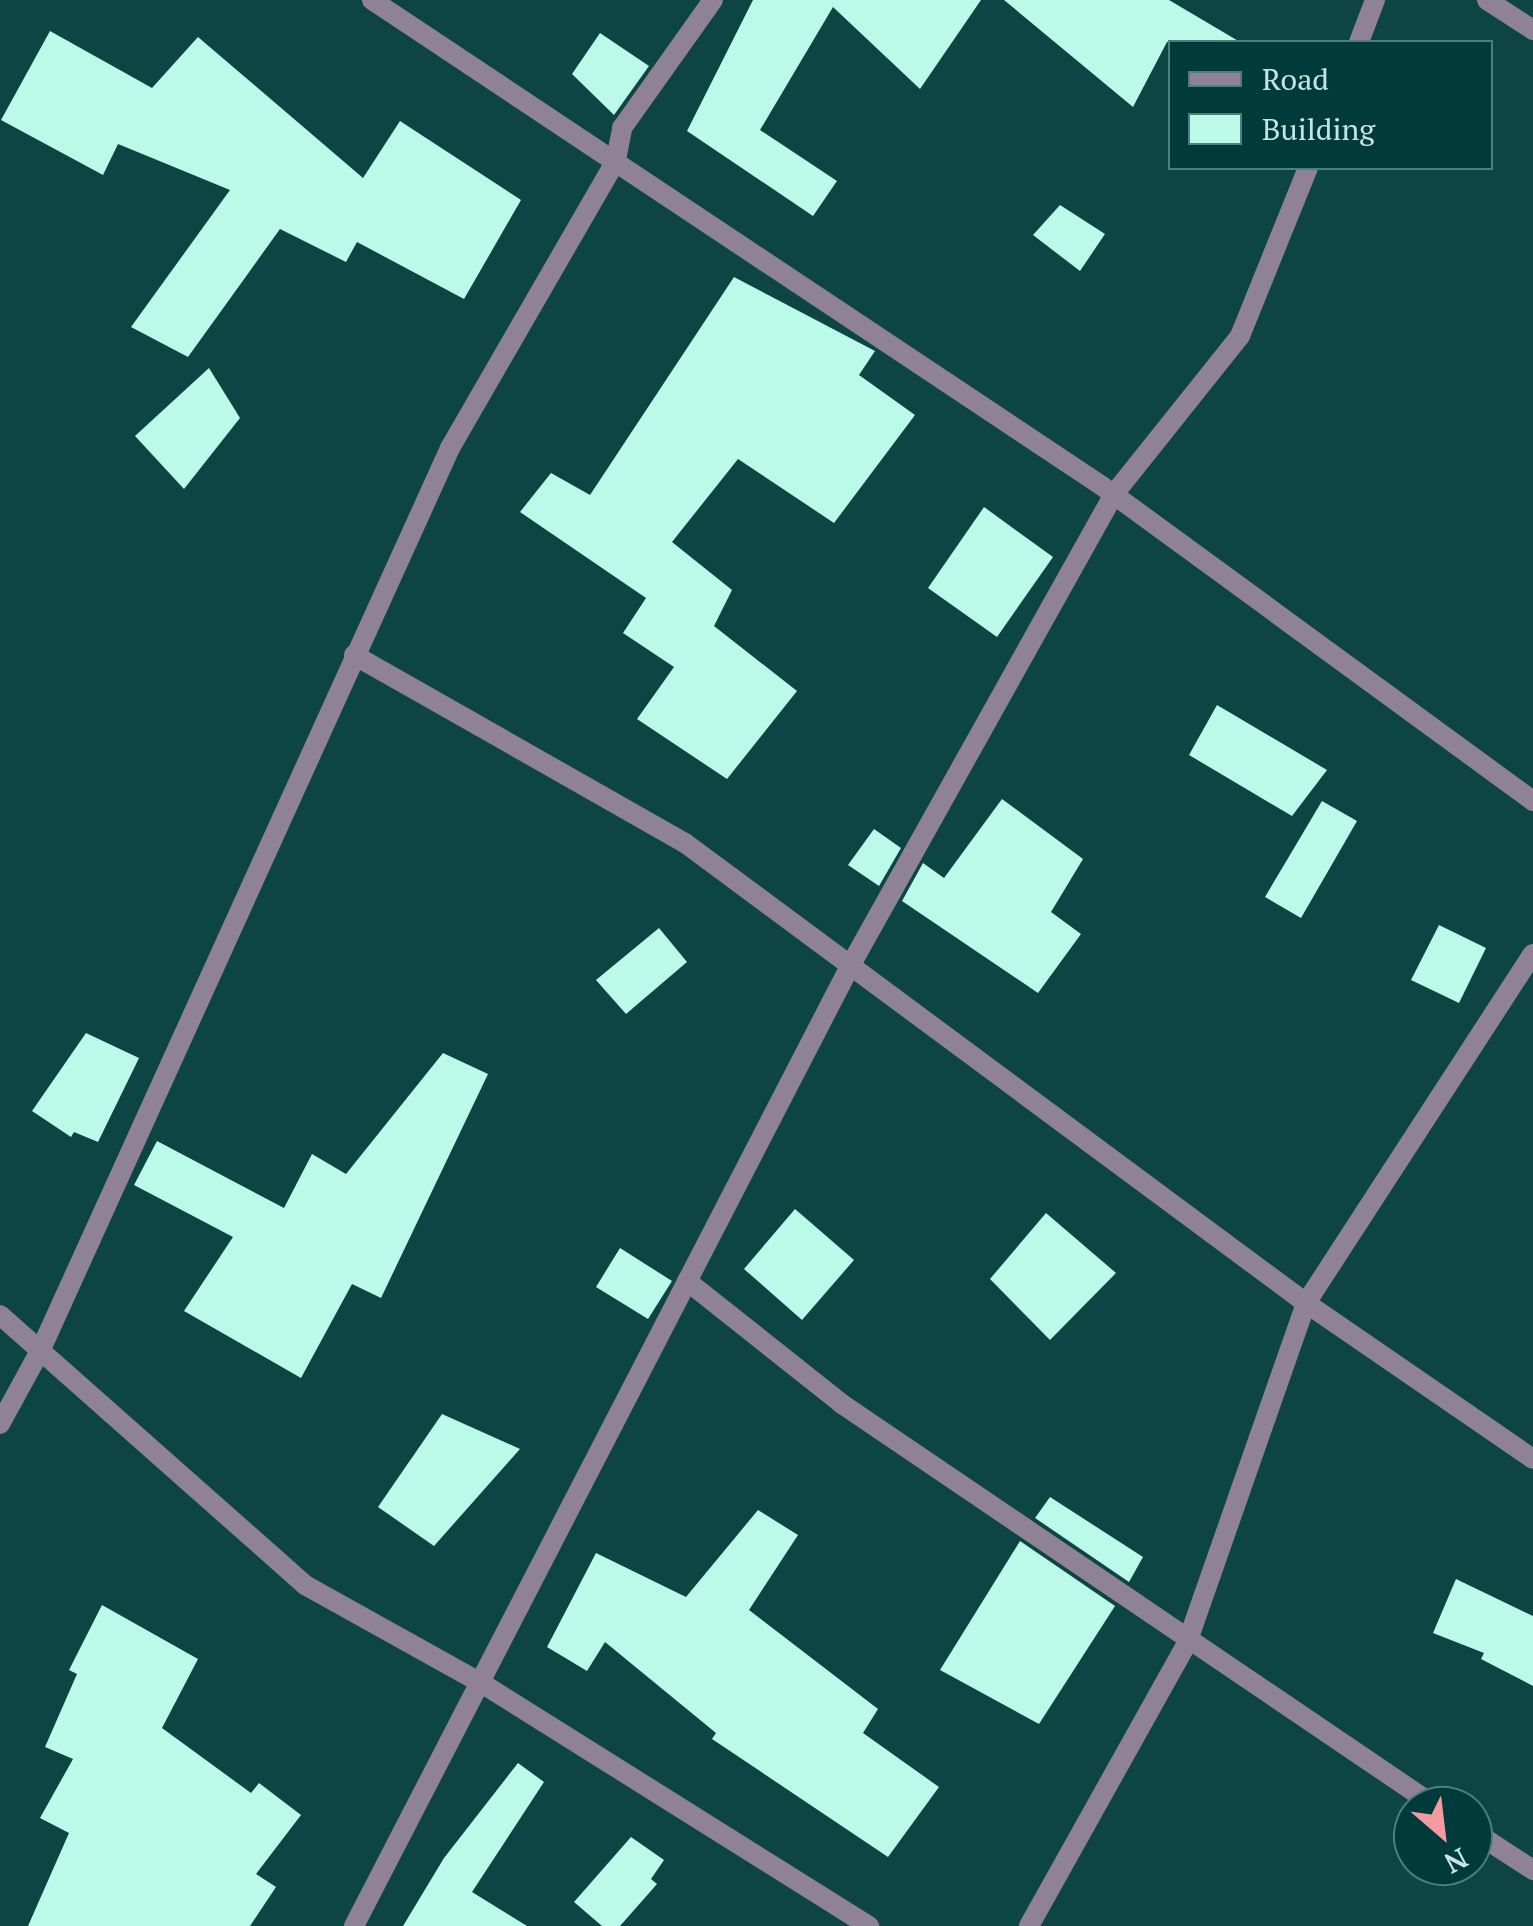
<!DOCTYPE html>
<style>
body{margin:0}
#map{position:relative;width:1533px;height:1926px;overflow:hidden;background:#0d4444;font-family:"PT Serif",serif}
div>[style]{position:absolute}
.building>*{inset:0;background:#bbfae8}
.street>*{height:20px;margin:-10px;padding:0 10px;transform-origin:10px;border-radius:10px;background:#8f8295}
span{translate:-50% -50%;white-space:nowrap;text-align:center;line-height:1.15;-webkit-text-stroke:10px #003a3a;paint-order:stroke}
.legend{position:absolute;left:1168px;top:40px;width:325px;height:130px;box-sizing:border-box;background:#003a3a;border:2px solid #4e7e7e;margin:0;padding:12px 18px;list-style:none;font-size:30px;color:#c4e5e4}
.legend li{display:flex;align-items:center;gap:20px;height:50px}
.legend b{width:50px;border:2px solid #4e7e7e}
.north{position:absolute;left:1393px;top:1786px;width:100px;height:100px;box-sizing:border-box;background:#003a3a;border:2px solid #4e7e7e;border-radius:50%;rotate:152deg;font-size:28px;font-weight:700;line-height:40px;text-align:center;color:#c4e5e4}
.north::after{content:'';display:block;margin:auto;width:35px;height:45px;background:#f49aa1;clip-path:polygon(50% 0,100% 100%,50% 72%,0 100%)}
</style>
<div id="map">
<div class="building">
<div style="clip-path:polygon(753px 0,981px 0,920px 89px,833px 7px,760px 130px,837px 181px,813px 216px,687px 131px)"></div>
<div style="clip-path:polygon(1004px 0,1169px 0,1240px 42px,1167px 42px,1133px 107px)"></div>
<div style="clip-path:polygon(50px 31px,152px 88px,198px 37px,363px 178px,400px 121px,521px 200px,464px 299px,357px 242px,346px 262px,280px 229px,188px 357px,131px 327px,230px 190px,118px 144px,103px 175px,1px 120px)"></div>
<div style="clip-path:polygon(600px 33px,649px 66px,614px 115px,572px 74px)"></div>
<div style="clip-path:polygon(1060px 205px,1105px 234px,1080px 271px,1033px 235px)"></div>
<div style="clip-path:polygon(734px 277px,875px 351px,859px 375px,915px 415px,834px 523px,738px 459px,672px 542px,732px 590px,714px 626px,797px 691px,727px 779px,637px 719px,674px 667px,623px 633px,646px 598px,520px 512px,551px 473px,590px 495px)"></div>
<div style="clip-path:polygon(209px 368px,240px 418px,184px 489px,135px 436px)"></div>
<div style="clip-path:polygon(984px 507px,1053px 557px,997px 637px,928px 588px)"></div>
<div style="clip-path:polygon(1217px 705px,1327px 770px,1292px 816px,1189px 755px)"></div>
<div style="clip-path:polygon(1002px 799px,1083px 859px,1051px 912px,1081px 934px,1038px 993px,902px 901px,923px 863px,944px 878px)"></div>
<div style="clip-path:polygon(1322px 801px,1357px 821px,1301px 918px,1265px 897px)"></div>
<div style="clip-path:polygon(874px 829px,901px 848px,879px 886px,848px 865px)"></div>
<div style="clip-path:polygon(1439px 925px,1486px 948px,1459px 1003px,1411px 980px)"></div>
<div style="clip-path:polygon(659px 928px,687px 962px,626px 1014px,596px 980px)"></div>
<div style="clip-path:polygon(86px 1033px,139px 1058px,98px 1142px,74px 1132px,71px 1137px,32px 1111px)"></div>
<div style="clip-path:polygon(443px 1053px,488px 1074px,381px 1298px,352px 1284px,301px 1378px,184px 1311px,233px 1237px,134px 1185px,157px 1141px,284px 1208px,312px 1154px,346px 1174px)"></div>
<div style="clip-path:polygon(795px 1209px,854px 1260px,802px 1320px,744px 1269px)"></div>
<div style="clip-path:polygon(1046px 1213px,1116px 1273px,1050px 1340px,990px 1279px)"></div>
<div style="clip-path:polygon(620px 1248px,672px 1281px,648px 1319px,596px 1287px)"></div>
<div style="clip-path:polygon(442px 1414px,520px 1449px,434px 1546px,378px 1507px)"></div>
<div style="clip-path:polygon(1050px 1497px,1143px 1557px,1129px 1582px,1035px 1518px)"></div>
<div style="clip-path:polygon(758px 1510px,798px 1535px,749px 1610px,878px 1709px,863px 1733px,939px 1787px,888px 1857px,712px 1739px,716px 1733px,605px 1642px,587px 1671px,547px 1647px,596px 1553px,686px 1597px)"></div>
<div style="clip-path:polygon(1020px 1541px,1115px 1606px,1039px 1724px,940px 1670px)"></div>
<div style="clip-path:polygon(1456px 1579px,1533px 1616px,1533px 1686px,1481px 1659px,1484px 1653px,1433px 1633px)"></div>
<div style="clip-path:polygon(102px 1605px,198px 1659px,162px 1728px,251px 1793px,259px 1783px,301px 1815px,256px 1874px,276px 1887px,250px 1926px,28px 1926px,69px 1833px,40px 1818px,73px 1759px,45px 1747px,77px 1674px,69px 1670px)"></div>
<div style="clip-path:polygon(518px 1763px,544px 1782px,472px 1892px,527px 1926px,403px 1926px,444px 1858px)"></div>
<div style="clip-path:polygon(631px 1837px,664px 1860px,651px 1879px,657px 1884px,620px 1926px,602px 1926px,574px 1902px)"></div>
</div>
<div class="street">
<div style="left:372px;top:0;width:877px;rotate:33.65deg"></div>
<div style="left:1102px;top:486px;width:534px;rotate:36.16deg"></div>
<div style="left:1487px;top:0;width:55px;rotate:33.1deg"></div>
<div style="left:1359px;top:42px;width:45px;rotate:-69.1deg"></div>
<div style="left:354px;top:655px;width:381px;rotate:29.6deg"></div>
<div style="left:685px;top:843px;width:773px;rotate:36.53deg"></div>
<div style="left:1306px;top:1303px;width:275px;rotate:34.5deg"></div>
<div style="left:687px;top:1281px;width:198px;rotate:38.4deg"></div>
<div style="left:842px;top:1404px;width:716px;rotate:34.13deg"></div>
<div style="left:0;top:1315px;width:407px;rotate:41.5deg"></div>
<div style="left:305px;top:1585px;width:204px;rotate:29.1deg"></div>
<div style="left:483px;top:1684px;width:456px;rotate:32.1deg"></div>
<div style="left:0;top:1424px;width:85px;rotate:-61.3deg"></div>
<div style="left:41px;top:1349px;width:989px;rotate:-65.58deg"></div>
<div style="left:450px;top:448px;width:332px;rotate:-60deg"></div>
<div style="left:616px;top:160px;width:33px;rotate:-79deg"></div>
<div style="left:622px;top:128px;width:157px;rotate:-54.6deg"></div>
<div style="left:1473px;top:1831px;width:72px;rotate:33deg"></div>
<div style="left:354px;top:1926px;width:1078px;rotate:-62.67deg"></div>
<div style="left:849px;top:968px;width:543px;rotate:-60.79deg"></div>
<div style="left:1114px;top:494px;width:202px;rotate:-51.4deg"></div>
<div style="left:1240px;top:336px;width:181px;rotate:-68deg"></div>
<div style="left:1029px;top:1926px;width:324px;rotate:-60.8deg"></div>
<div style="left:1187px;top:1643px;width:360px;rotate:-70.7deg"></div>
<div style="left:1306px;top:1303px;width:416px;rotate:-57deg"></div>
</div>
<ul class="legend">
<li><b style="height:12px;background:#8f8295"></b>Road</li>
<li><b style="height:28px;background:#bbfae8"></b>Building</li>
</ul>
<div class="north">N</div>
</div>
